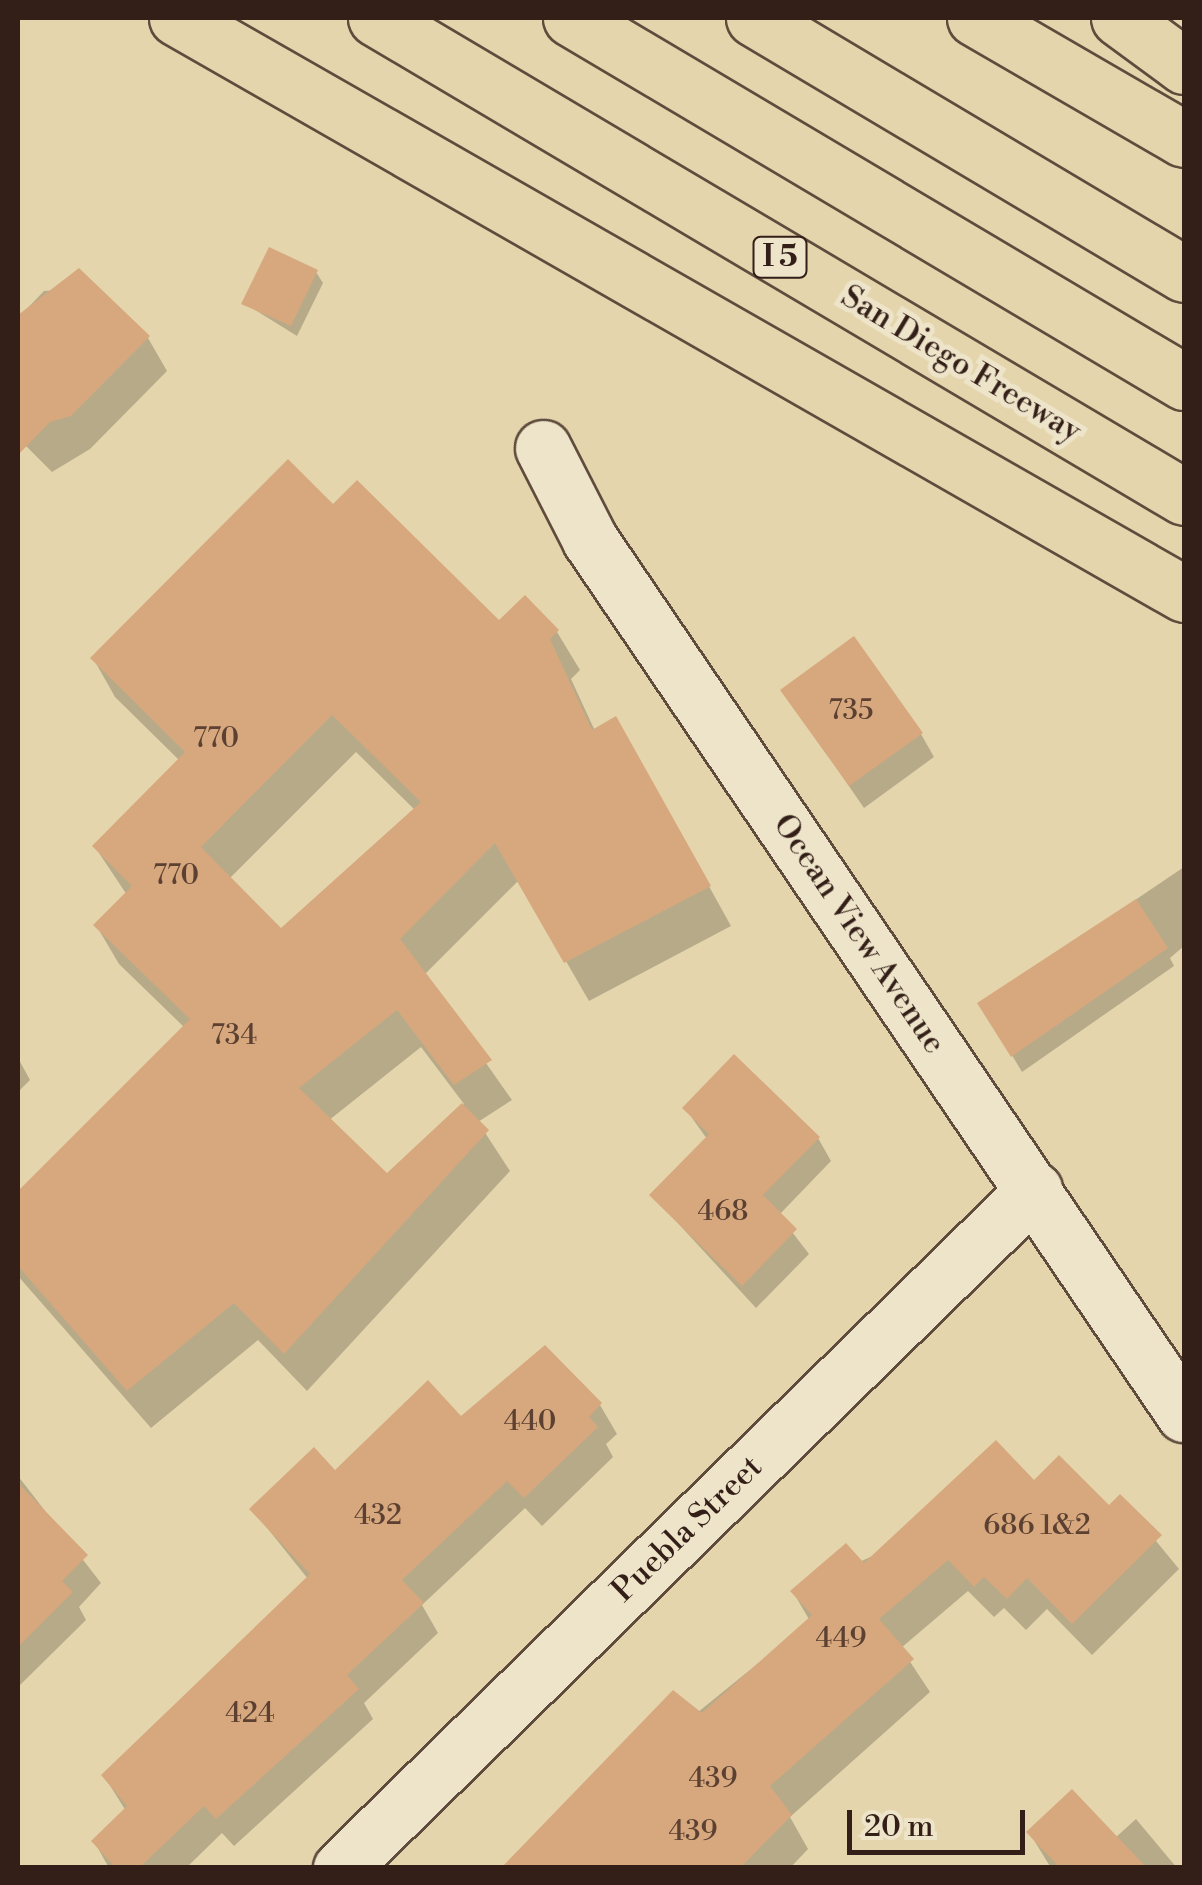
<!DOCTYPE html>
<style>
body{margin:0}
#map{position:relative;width:1202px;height:1885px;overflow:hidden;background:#e4d5ac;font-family:"Libre Bodoni",serif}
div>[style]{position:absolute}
.shadow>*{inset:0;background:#0003}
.building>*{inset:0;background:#d7a87e}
.roads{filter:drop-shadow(2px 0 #5f4c3d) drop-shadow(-2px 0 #5f4c3d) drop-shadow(0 2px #5f4c3d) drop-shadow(0 -2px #5f4c3d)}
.street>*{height:55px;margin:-27.5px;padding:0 27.5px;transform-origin:27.5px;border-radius:27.5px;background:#ede4c9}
.highway>*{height:55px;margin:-27.5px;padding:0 27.5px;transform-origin:27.5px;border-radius:27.5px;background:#e4d5ac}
span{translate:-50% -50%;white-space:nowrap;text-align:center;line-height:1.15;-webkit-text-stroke:10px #ede4c9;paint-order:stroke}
.number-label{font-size:28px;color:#5c4132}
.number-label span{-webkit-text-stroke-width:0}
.shield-label span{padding:2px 8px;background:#ede4c9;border:2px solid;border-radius:8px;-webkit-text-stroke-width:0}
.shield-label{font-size:30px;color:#331f18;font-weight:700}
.street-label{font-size:32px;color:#331f18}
.frame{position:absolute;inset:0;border:20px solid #331f18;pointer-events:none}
.scale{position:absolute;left:847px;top:1810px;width:178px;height:45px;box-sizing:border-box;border:5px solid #331f18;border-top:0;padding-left:12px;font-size:30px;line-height:35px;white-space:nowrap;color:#331f18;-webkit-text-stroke:8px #ede4c9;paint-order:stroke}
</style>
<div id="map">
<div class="shadow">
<div style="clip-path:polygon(316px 272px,323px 283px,297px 336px,244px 303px)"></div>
<div style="clip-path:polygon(60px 290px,148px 338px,167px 371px,90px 449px,52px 472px,18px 438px,18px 318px,44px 291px)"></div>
<div style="clip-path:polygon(evenodd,333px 508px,499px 624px,557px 632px,580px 670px,571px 679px,595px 731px,638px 758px,731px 926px,589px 1001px,519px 880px,424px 975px,512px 1100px,478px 1122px,510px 1171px,307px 1391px,258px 1340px,151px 1428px,18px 1276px,18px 1195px,185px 1028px,119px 964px,96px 925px,127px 895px,95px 847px,180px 761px,115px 697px,93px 658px,333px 508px,356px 752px,416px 811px,281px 931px,229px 879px,356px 752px,333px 508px,421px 1047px,464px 1104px,387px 1177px,328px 1121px,421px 1047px)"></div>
<div style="clip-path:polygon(783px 690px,921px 734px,934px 757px,864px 808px)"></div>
<div style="clip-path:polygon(1184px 867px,1184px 946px,1170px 958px,1174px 966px,1022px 1072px,981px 1004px)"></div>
<div style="clip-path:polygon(18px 1058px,30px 1080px,18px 1092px)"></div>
<div style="clip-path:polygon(685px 1108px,818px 1138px,831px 1161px,779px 1215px,809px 1254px,756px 1308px,652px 1195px,707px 1139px)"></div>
<div style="clip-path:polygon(600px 1405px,617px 1434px,606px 1444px,613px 1457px,542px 1526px,525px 1508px,422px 1605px,438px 1633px,364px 1703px,373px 1719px,234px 1846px,222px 1833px,186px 1868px,109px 1868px,94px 1841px,126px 1811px,104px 1776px,308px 1579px,252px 1509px,461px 1420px)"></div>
<div style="clip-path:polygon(18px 1476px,101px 1583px,79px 1607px,86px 1620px,18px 1687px)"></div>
<div style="clip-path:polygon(1034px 1483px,1109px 1509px,1120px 1497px,1179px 1569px,1092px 1655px,1047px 1609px,1026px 1630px,1004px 1608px,994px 1617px,968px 1591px,901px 1648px,930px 1692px,790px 1817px,808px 1849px,790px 1868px,506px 1868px,810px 1621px,793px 1592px)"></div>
<div style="clip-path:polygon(1136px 1819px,1177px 1868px,1051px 1868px,1029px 1832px,1115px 1838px)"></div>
</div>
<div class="building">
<div style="clip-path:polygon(269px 247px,318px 270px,291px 326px,241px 304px)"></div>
<div style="clip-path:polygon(79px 268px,150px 336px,71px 416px,50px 422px,18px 455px,18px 315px)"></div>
<div style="clip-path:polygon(evenodd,288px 459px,333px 504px,357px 480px,499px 620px,525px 595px,559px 630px,550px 639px,592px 730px,616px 716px,711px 886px,564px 963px,495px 843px,400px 939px,492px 1060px,454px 1085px,397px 1010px,299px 1088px,387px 1173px,462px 1103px,489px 1130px,284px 1354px,234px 1303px,127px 1391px,18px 1266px,18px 1191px,190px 1019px,93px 925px,132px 886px,92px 846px,185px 752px,90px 658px,288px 459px,332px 715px,421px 802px,281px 928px,201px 847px,332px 715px)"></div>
<div style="clip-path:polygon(854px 636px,923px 733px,849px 786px,780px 690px)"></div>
<div style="clip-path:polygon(1136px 899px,1168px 948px,1011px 1057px,977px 1003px)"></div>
<div style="clip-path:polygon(734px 1054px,820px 1137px,763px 1195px,797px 1229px,742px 1286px,649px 1195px,709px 1134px,682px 1108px)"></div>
<div style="clip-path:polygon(545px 1345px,602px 1403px,589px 1417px,598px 1427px,524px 1498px,507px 1481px,402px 1580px,424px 1603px,347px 1675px,359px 1689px,216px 1819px,204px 1806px,139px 1868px,116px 1868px,91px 1841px,127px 1806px,101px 1775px,310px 1574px,249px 1509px,314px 1447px,335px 1470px,428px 1380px,461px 1416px)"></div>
<div style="clip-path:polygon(996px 1440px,1034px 1480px,1059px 1455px,1109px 1505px,1120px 1494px,1162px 1535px,1072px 1624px,1027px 1578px,1007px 1599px,984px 1577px,974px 1587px,948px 1560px,879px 1619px,914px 1659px,770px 1786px,792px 1815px,740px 1868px,501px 1868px,673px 1690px,702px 1713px,812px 1615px,790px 1591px,846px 1543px,864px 1563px)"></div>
<div style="clip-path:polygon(18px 1483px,88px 1555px,62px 1581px,73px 1592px,18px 1647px)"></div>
<div style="clip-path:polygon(1072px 1789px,1147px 1868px,1060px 1868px,1026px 1832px)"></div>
</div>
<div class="roads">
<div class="street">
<div style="left:543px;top:448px;width:103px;rotate:62.9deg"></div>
<div style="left:590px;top:540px;width:1057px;rotate:55.8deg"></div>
<div style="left:341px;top:1868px;width:970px;rotate:-44.37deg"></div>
</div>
<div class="highway">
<div style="left:177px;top:18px;width:1160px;rotate:29.77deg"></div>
<div style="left:376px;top:18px;width:939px;rotate:30.66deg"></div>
<div style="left:571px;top:18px;width:713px;rotate:30.7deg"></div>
<div style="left:754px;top:18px;width:500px;rotate:30.77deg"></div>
<div style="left:975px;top:18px;width:241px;rotate:30.1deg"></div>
<div style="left:1119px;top:18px;width:81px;rotate:36.4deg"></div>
</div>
</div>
<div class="number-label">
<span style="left:851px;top:711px">735</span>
<span style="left:216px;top:739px">770</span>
<span style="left:176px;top:876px">770</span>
<span style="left:234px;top:1036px">734</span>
<span style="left:723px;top:1212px">468</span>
<span style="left:530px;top:1422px">440</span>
<span style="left:378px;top:1516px">432</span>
<span style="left:1037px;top:1526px">686 1&amp;2</span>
<span style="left:841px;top:1639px">449</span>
<span style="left:250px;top:1714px">424</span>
<span style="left:713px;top:1779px">439</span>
<span style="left:693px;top:1832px">439</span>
</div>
<div class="shield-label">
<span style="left:780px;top:257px">I 5</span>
</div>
<div class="street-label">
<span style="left:961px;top:364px;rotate:31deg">San Diego Freeway</span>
<span style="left:859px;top:934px;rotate:56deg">Ocean View Avenue</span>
<span style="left:687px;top:1529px;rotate:-44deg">Puebla Street</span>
</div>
<div class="frame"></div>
<div class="scale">20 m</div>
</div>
